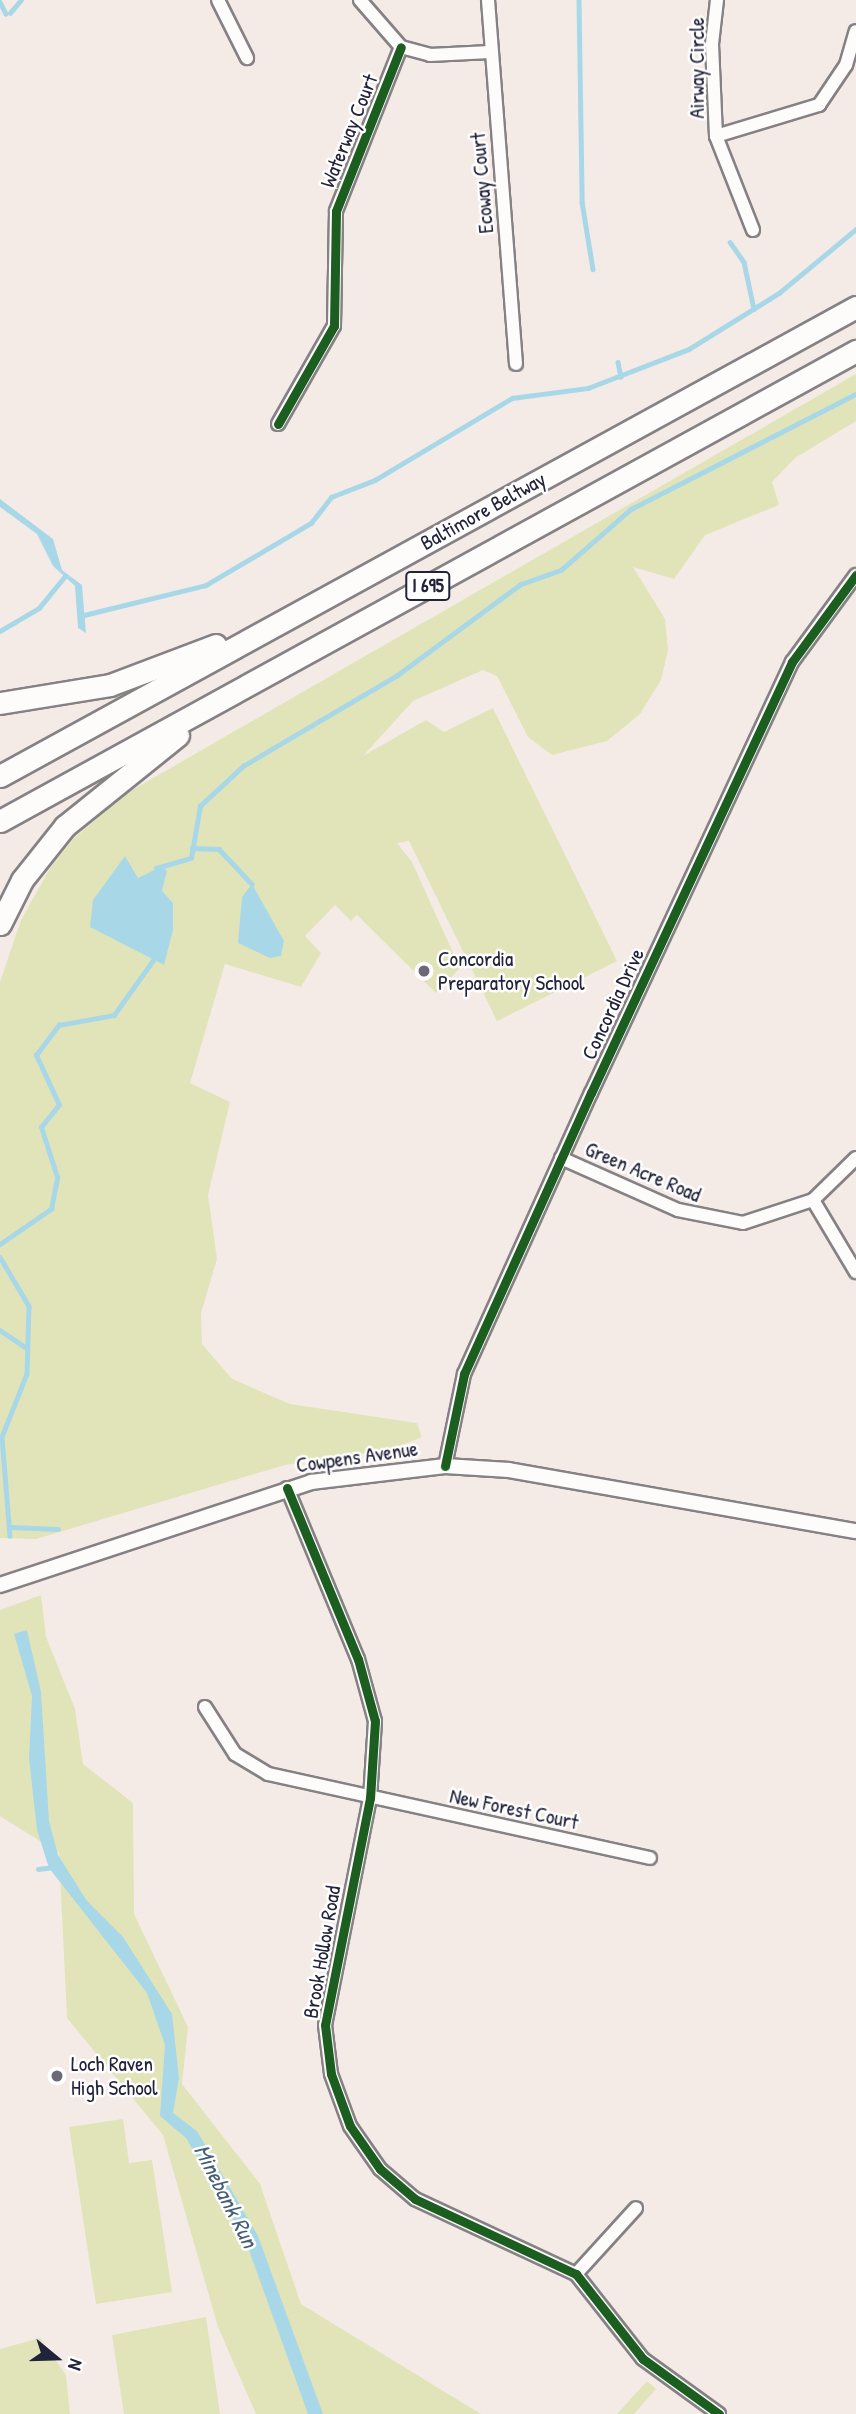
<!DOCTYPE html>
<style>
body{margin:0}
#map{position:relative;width:856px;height:2414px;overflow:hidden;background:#f4ebe7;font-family:"Patrick Hand",sans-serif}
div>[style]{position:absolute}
.green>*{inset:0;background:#e1e4b8}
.water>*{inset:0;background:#a8d8e8}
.stream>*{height:4.5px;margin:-2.25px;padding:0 2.25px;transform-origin:2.25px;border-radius:2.25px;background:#a8d8e8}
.roads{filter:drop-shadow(2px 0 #858184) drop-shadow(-2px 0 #858184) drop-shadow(0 2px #858184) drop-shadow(0 -2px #858184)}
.minor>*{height:12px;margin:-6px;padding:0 6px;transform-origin:6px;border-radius:6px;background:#fdfcfb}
.tertiary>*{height:14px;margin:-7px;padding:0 7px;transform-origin:7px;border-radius:7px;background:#fdfcfb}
.motorway>*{height:21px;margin:-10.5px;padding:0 10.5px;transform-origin:10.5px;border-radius:10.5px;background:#fdfcfb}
.cycleway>*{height:9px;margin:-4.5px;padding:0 4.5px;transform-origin:4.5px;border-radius:4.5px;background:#1b5e20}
.dots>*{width:19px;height:19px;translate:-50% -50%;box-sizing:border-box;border:4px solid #fff;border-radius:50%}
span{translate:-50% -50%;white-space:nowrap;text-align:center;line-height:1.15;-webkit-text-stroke:5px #fff;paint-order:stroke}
.shield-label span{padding:2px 5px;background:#fff;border:2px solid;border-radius:5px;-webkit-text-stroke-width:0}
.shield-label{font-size:19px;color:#22223b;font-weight:700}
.street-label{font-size:21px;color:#22223b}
.poi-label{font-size:21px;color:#22223b}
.left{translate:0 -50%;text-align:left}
.water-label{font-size:23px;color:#465f78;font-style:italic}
.north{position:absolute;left:21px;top:2323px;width:70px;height:70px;-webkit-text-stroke:5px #fff;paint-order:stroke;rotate:109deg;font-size:19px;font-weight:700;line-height:28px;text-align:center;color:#22223b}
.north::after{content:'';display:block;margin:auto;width:24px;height:32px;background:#22223b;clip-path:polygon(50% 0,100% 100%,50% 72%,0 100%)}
</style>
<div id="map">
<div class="green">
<div style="clip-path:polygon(856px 374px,856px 421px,795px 458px,772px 482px,779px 505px,705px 535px,674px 579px,633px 567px,665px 619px,668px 650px,661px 680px,640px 714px,607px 741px,552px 755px,528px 737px,497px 676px,483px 670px,413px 701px,363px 756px,426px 720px,444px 732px,493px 708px,617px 961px,497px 1021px,409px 841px,397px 843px,412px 862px,460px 968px,436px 993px,357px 915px,351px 921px,335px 905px,305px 936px,321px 953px,301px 987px,225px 964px,190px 1083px,230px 1102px,208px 1195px,217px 1259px,201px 1313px,202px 1344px,232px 1379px,290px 1404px,417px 1423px,422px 1437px,393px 1449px,285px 1465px,36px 1539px,0 1538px,0 982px,21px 920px,50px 868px,73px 839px,127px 793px)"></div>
<div style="clip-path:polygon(41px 1595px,46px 1637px,75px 1709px,83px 1764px,133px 1803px,134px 1914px,188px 2027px,182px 2084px,260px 2184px,301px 2304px,481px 2414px,256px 2414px,218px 2327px,163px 2135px,67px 2018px,59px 1853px,0 1816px,0 1610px)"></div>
<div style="clip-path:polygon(123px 2119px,129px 2163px,152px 2160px,172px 2292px,96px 2304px,69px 2127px)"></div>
<div style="clip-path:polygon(206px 2317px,220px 2414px,124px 2414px,112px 2335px)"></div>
<div style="clip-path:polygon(40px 2338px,66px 2375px,70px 2414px,0 2414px,0 2349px)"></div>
<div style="clip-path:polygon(647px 2381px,656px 2389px,634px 2414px,617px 2414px)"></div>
</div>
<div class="water">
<div style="clip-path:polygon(0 499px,53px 539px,62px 570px,82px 585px,86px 633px,78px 628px,75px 586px,53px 566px,37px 534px,0 507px)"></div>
<div style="clip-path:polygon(125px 856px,138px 878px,162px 866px,167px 871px,162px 891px,173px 903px,173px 930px,164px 965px,90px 927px,93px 900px)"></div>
<div style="clip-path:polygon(252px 884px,284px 941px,281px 956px,270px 958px,238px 943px,242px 897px)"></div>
<div style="clip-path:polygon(27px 1630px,41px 1692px,49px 1821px,58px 1855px,87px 1901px,123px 1937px,172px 2014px,179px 2078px,173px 2113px,197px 2131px,258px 2236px,323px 2414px,308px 2414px,246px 2242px,186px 2138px,160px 2116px,165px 2045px,147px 1993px,49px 1868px,37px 1830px,29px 1758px,32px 1696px,14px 1634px)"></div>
</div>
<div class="stream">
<div style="left:579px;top:0;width:202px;rotate:89.1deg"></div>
<div style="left:582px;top:202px;width:68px;rotate:80.7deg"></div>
<div style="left:0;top:2px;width:13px;rotate:63deg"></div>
<div style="left:10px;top:13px;width:17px;rotate:-50deg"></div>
<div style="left:730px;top:242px;width:24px;rotate:55deg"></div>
<div style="left:744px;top:262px;width:48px;rotate:78deg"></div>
<div style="left:618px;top:362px;width:15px;rotate:79deg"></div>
<div style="left:84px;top:615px;width:126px;rotate:-13.8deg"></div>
<div style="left:206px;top:585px;width:122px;rotate:-30.6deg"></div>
<div style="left:311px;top:523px;width:33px;rotate:-52deg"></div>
<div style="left:331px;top:497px;width:47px;rotate:-21.1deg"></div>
<div style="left:375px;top:480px;width:160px;rotate:-30.9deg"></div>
<div style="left:512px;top:398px;width:77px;rotate:-7.5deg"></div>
<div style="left:588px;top:388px;width:108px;rotate:-21.1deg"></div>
<div style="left:689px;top:349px;width:106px;rotate:-31.9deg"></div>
<div style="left:779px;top:293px;width:100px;rotate:-39.7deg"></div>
<div style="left:0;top:631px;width:45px;rotate:-30.5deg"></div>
<div style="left:39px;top:608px;width:41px;rotate:-50.9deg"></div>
<div style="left:192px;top:848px;width:27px;rotate:2deg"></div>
<div style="left:219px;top:849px;width:48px;rotate:46.7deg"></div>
<div style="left:156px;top:868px;width:36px;rotate:-16deg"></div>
<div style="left:191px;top:858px;width:53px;rotate:-80.2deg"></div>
<div style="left:200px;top:806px;width:59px;rotate:-42.9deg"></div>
<div style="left:243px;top:766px;width:178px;rotate:-30.5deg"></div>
<div style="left:396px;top:676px;width:155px;rotate:-36.4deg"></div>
<div style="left:521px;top:584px;width:42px;rotate:-19.3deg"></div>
<div style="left:561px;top:570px;width:93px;rotate:-41.1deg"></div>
<div style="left:631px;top:509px;width:253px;rotate:-27.1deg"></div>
<div style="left:0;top:1244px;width:62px;rotate:-34.5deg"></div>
<div style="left:51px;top:1209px;width:33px;rotate:-79deg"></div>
<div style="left:57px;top:1177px;width:52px;rotate:-107.7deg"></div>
<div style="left:41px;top:1127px;width:28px;rotate:-51deg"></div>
<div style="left:59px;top:1105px;width:55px;rotate:-114.7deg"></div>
<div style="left:36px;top:1055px;width:38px;rotate:-53deg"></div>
<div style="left:59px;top:1025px;width:56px;rotate:-10.3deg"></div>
<div style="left:114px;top:1015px;width:69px;rotate:-54.5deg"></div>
<div style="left:0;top:1257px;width:57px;rotate:59.4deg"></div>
<div style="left:29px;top:1306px;width:68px;rotate:91.7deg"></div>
<div style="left:27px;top:1374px;width:68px;rotate:111.6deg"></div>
<div style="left:2px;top:1437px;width:99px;rotate:85.4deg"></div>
<div style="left:0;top:1330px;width:32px;rotate:34deg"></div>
<div style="left:11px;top:1527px;width:47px;rotate:2.4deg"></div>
<div style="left:38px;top:1869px;width:16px;rotate:-7deg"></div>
</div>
<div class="roads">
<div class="minor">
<div style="left:218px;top:0;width:65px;rotate:63.4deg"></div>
<div style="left:360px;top:0;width:62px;rotate:48.9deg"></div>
<div style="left:401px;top:47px;width:30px;rotate:15deg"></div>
<div style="left:430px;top:55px;width:60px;rotate:-2.9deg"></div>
<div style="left:488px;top:0;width:365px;rotate:85.6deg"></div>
<div style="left:717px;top:0;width:44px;rotate:96.5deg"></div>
<div style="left:712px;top:44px;width:92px;rotate:87.5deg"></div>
<div style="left:716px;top:136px;width:101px;rotate:68.5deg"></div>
<div style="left:716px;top:136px;width:108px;rotate:-16.8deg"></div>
<div style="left:819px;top:105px;width:48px;rotate:-56deg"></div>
<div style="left:846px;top:65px;width:35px;rotate:-74deg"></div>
<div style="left:278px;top:424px;width:113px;rotate:-60.3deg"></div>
<div style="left:334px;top:326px;width:115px;rotate:-89deg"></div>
<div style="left:336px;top:211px;width:176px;rotate:-68.4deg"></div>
<div style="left:561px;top:1158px;width:128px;rotate:24deg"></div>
<div style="left:678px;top:1210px;width:66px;rotate:11.3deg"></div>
<div style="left:743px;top:1223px;width:74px;rotate:-18.2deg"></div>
<div style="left:813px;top:1200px;width:60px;rotate:-44.3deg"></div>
<div style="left:813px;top:1200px;width:84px;rotate:59.2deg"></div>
<div style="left:445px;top:1466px;width:94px;rotate:-78.3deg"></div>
<div style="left:464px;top:1374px;width:308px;rotate:-65.7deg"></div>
<div style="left:591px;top:1093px;width:476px;rotate:-65deg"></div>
<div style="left:792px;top:662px;width:108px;rotate:-53.7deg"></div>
<div style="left:287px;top:1488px;width:185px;rotate:67.5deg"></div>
<div style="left:358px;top:1659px;width:64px;rotate:74.7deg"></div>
<div style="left:375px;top:1721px;width:77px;rotate:93.7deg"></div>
<div style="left:370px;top:1798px;width:231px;rotate:101.2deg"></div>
<div style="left:325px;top:2025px;width:49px;rotate:83deg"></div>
<div style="left:331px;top:2074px;width:55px;rotate:69.9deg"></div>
<div style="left:350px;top:2126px;width:52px;rotate:55.1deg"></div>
<div style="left:380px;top:2169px;width:46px;rotate:40.6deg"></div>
<div style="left:415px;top:2199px;width:178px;rotate:25deg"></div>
<div style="left:576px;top:2274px;width:108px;rotate:51.8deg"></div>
<div style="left:643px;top:2359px;width:94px;rotate:35.9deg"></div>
<div style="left:205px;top:1707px;width:56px;rotate:57.4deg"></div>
<div style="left:235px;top:1754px;width:39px;rotate:31deg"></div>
<div style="left:268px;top:1774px;width:391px;rotate:12.4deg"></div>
<div style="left:576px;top:2274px;width:89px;rotate:-47.7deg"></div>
</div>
<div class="tertiary">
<div style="left:0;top:1585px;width:328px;rotate:-18.3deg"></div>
<div style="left:311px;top:1482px;width:135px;rotate:-6.8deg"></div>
<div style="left:445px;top:1466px;width:64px;rotate:3.6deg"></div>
<div style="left:509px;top:1470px;width:352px;rotate:10deg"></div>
</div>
<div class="motorway">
<div style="left:0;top:703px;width:111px;rotate:-9.3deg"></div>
<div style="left:110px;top:685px;width:113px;rotate:-20.7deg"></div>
<div style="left:0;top:776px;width:976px;rotate:-28.72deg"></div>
<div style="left:0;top:821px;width:977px;rotate:-28.77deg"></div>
<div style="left:0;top:924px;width:49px;rotate:-63.4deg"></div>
<div style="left:22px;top:880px;width:69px;rotate:-51.5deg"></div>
<div style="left:65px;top:826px;width:145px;rotate:-38.8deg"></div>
</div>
</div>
<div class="cycleway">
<div style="left:278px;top:424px;width:113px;rotate:-60.3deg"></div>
<div style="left:334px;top:326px;width:115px;rotate:-89deg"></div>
<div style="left:336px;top:211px;width:176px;rotate:-68.4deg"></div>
<div style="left:445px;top:1466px;width:94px;rotate:-78.3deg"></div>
<div style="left:464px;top:1374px;width:308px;rotate:-65.7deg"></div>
<div style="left:591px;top:1093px;width:476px;rotate:-65deg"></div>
<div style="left:792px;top:662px;width:108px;rotate:-53.7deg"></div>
<div style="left:287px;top:1488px;width:185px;rotate:67.5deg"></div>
<div style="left:358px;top:1659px;width:64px;rotate:74.7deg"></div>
<div style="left:375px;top:1721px;width:77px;rotate:93.7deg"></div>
<div style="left:370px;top:1798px;width:231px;rotate:101.2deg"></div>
<div style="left:325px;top:2025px;width:49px;rotate:83deg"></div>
<div style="left:331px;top:2074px;width:55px;rotate:69.9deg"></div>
<div style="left:350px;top:2126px;width:52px;rotate:55.1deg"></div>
<div style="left:380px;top:2169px;width:46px;rotate:40.6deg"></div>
<div style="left:415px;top:2199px;width:178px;rotate:25deg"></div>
<div style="left:576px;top:2274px;width:108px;rotate:51.8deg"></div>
<div style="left:643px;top:2359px;width:94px;rotate:35.9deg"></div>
</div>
<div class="dots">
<div style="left:424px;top:971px;background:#6c6877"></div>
<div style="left:57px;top:2076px;background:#6c6877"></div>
</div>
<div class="shield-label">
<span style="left:428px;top:586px">I 695</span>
</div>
<div class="street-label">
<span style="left:697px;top:68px;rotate:-90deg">Airway Circle</span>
<span style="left:349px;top:131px;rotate:-68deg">Waterway Court</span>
<span style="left:482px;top:183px;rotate:-95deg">Ecoway Court</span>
<span style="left:483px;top:511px;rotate:-29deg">Baltimore Beltway</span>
<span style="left:613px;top:1004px;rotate:-65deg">Concordia Drive</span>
<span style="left:643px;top:1172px;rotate:23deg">Green Acre Road</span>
<span style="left:357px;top:1457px;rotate:-8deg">Cowpens Avenue</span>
<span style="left:514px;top:1809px;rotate:12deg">New Forest Court</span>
<span style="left:322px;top:1952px;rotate:-80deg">Brook Hollow Road</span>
</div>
<div class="poi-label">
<span class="left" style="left:438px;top:971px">Concordia<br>Preparatory School</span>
<span class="left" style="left:71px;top:2076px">Loch Raven<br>High School</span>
</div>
<div class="water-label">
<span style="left:226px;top:2196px;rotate:63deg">Minebank Run</span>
</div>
<div class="north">N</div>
</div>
